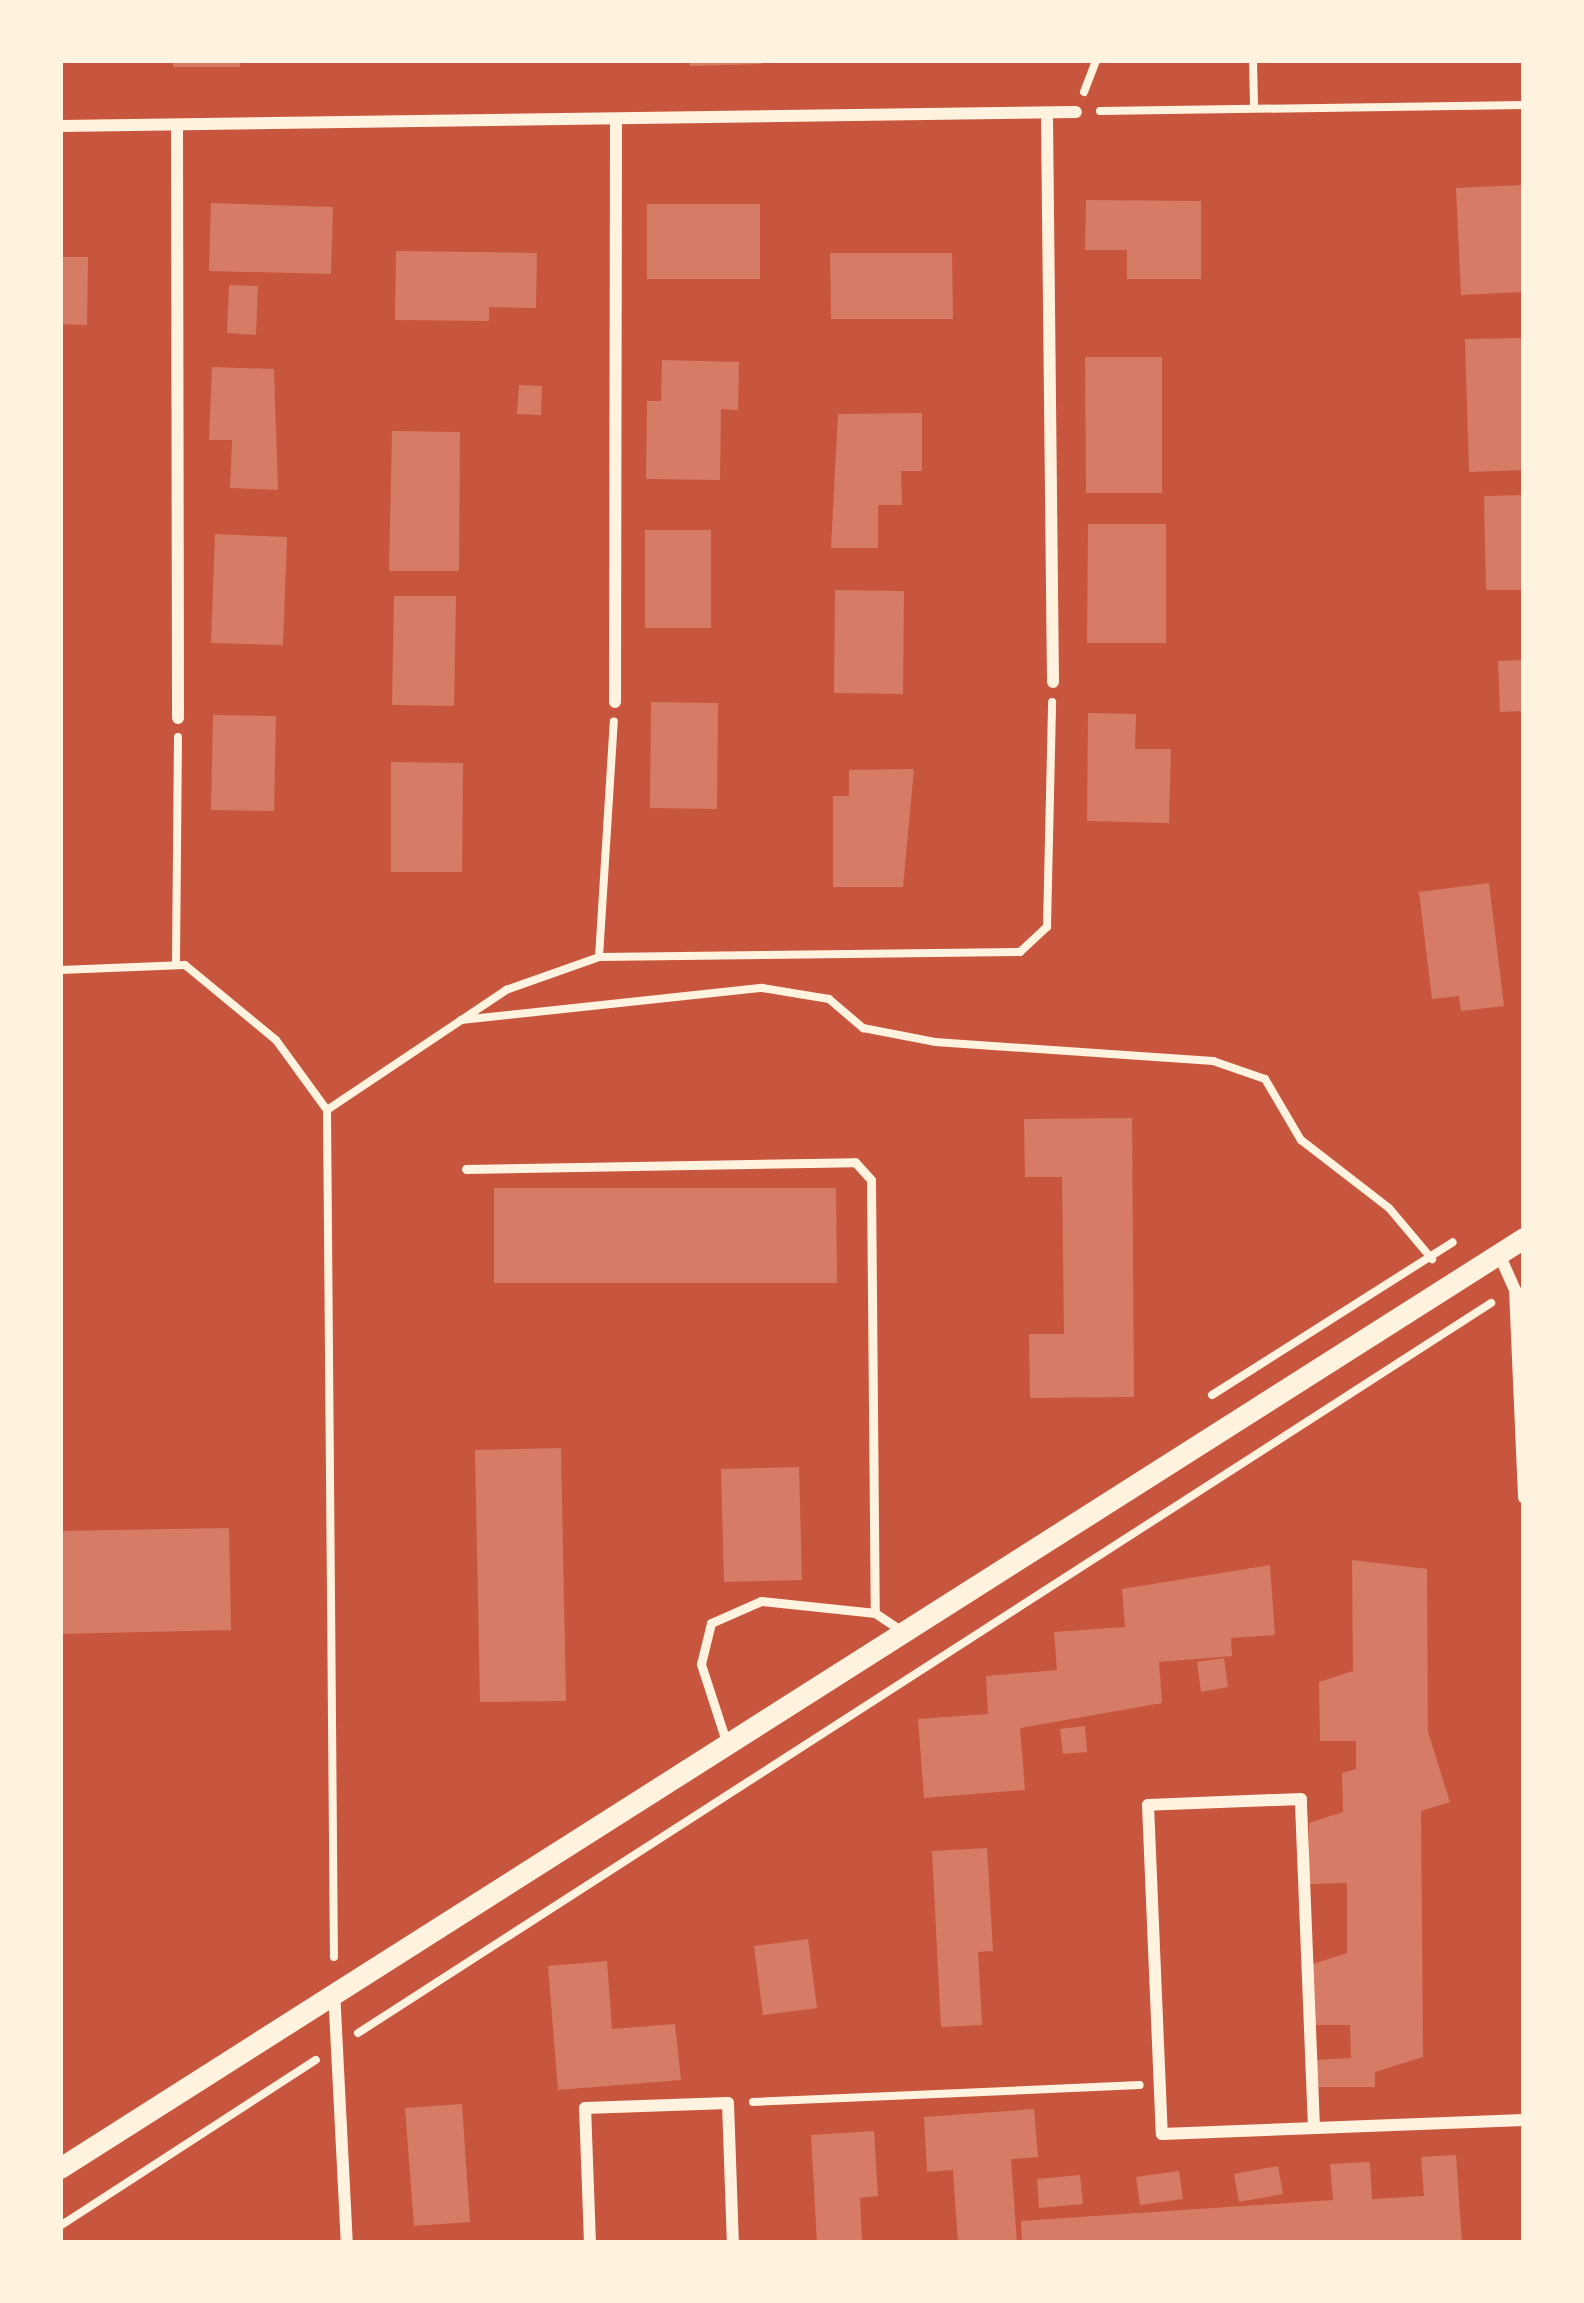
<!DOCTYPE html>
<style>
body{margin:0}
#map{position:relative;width:1584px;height:2303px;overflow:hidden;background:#c8553d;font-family:"Nunito Sans",sans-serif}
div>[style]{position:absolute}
.building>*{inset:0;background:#d67c66}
.path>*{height:8px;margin:-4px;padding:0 4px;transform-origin:4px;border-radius:4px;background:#fff3e0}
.service>*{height:9px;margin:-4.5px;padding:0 4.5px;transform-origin:4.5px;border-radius:4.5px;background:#fff3e0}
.minor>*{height:12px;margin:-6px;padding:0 6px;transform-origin:6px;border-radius:6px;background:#fff3e0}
.tertiary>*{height:21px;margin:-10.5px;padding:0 10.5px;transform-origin:10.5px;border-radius:10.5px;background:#fff3e0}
span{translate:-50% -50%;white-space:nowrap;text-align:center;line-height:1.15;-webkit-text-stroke:12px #fff3e0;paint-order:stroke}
.frame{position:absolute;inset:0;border:63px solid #fff3e0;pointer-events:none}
</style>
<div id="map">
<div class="building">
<div style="clip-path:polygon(173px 60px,240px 60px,240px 67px,173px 67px)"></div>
<div style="clip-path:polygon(689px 60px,761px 60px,762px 64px,690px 66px)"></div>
<div style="clip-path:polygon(1524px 185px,1524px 292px,1461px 295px,1456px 188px)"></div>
<div style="clip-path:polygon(1086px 200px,1201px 201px,1201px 279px,1127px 279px,1127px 250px,1085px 250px)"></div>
<div style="clip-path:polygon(211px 203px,333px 207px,331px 274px,209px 271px)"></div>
<div style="clip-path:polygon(647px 204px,760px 204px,760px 279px,647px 279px)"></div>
<div style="clip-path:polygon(396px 251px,537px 253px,536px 308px,489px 307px,489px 321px,395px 320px)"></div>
<div style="clip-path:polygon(830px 253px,952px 253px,953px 319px,831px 319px)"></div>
<div style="clip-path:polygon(60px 257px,88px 257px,87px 325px,60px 324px)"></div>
<div style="clip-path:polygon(229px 285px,258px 286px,256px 335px,227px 333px)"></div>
<div style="clip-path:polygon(1524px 338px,1524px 470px,1469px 472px,1465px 339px)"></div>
<div style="clip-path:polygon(1085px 357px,1162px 357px,1162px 493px,1086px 493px)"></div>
<div style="clip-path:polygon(662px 360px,739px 362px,738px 410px,721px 409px,720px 480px,646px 479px,647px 401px,661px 401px)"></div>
<div style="clip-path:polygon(212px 367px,274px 369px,278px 490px,230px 488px,232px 440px,209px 440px)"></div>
<div style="clip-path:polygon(519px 385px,542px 386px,541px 415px,517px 414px)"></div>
<div style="clip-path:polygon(922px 413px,922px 471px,901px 471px,902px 505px,878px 505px,878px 548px,831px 548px,838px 414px)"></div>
<div style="clip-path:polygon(392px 431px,460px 432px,459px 571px,389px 571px)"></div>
<div style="clip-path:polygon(1524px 495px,1524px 590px,1486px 590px,1484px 496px)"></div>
<div style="clip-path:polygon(1088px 524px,1166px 524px,1166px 643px,1087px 643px)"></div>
<div style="clip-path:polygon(645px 530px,711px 530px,711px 628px,645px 628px)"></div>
<div style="clip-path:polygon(215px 534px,287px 537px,283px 645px,211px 643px)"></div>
<div style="clip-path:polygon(835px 590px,904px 591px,903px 694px,834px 693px)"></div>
<div style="clip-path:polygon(394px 596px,456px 596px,454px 706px,392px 705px)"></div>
<div style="clip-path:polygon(1524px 660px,1524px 711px,1500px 712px,1498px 661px)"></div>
<div style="clip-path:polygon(651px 702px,718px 703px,717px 809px,650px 808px)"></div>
<div style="clip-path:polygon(1088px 713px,1136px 714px,1135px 749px,1171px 749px,1169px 823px,1087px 821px)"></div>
<div style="clip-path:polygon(213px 715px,276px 716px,274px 811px,211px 810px)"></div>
<div style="clip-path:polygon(391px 762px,463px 763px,462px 872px,391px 872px)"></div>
<div style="clip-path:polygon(914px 769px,903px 887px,833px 887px,833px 796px,849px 796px,849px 770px)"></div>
<div style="clip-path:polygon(1489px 883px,1504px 1006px,1461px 1011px,1459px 996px,1432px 999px,1419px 892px)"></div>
<div style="clip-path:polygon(1132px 1118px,1134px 1397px,1030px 1398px,1029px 1334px,1064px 1334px,1062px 1177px,1025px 1177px,1024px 1119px)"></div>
<div style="clip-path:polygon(494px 1188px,836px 1188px,837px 1283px,494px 1283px)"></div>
<div style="clip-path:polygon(561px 1448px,566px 1701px,480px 1702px,475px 1450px)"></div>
<div style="clip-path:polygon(799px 1467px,802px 1580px,724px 1582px,721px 1469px)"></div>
<div style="clip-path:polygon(229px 1528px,231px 1630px,60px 1634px,60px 1531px)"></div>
<div style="clip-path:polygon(1352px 1560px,1427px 1569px,1428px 1732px,1450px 1802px,1421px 1811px,1423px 2057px,1375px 2072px,1375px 2087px,1315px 2087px,1315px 2060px,1351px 2058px,1350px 2025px,1314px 2025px,1313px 1964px,1347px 1953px,1347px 1883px,1309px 1884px,1309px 1823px,1343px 1812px,1342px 1773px,1356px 1769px,1356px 1741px,1320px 1741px,1319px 1682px,1353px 1671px)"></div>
<div style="clip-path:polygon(1270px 1565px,1275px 1635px,1231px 1638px,1232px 1656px,1159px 1662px,1162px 1703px,1020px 1728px,1025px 1790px,924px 1798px,918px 1719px,988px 1714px,986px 1676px,1057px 1670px,1054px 1632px,1125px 1627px,1122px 1589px)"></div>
<div style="clip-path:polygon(1224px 1658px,1228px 1687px,1201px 1692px,1197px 1662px)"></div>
<div style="clip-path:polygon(1085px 1726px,1087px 1752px,1063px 1754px,1060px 1729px)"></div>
<div style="clip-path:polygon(987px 1848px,993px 1951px,978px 1952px,982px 2025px,941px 2027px,932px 1851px)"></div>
<div style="clip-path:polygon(808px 1939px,817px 2008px,763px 2015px,754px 1946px)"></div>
<div style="clip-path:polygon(607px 1961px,612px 2029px,675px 2024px,681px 2080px,558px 2090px,548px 1966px)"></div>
<div style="clip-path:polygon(462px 2104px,470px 2222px,414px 2226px,405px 2108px)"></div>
<div style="clip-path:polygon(1034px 2109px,1038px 2157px,1011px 2159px,1017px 2243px,958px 2243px,953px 2170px,927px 2172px,924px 2117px)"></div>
<div style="clip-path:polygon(874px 2131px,878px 2196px,860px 2198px,862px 2243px,817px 2243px,811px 2135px)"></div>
<div style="clip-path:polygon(1456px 2155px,1462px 2243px,1022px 2243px,1021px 2221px,1333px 2200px,1330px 2164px,1370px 2162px,1372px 2199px,1424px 2196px,1421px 2157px)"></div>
<div style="clip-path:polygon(1278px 2166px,1283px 2194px,1239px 2202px,1234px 2174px)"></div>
<div style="clip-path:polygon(1179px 2171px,1183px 2199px,1140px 2205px,1136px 2177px)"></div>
<div style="clip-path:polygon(1080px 2175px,1083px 2204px,1039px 2208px,1037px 2179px)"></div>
</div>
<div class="path">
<div style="left:1253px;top:60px;width:45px;rotate:88.7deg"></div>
<div style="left:1084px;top:92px;width:34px;rotate:-69deg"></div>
<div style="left:1100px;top:111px;width:424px;rotate:-0.8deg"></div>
<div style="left:599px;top:957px;width:236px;rotate:-86.4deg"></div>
<div style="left:176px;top:963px;width:226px;rotate:-89.5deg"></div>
<div style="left:60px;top:970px;width:125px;rotate:-2.3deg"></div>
<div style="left:185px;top:965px;width:118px;rotate:39.5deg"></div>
<div style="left:276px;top:1040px;width:87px;rotate:53.9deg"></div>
<div style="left:327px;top:1110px;width:847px;rotate:89.53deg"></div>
<div style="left:461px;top:1020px;width:303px;rotate:-6.1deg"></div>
<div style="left:762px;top:988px;width:68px;rotate:9.3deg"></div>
<div style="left:829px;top:999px;width:45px;rotate:40.5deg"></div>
<div style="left:863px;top:1028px;width:73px;rotate:11deg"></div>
<div style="left:935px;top:1042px;width:279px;rotate:3.9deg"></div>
<div style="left:1213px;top:1061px;width:55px;rotate:19.1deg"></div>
<div style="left:1265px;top:1079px;width:71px;rotate:59.5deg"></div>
<div style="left:1301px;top:1140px;width:111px;rotate:37.7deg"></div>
<div style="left:1389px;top:1208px;width:67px;rotate:49.9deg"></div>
<div style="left:327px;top:1110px;width:216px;rotate:-33.8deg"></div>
<div style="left:506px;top:990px;width:99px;rotate:-19.5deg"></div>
<div style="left:599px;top:957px;width:421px;rotate:-0.7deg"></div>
<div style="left:1020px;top:952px;width:37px;rotate:-43deg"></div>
<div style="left:1047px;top:927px;width:225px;rotate:-88.7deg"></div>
<div style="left:1212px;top:1395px;width:285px;rotate:-32.4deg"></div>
<div style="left:358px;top:2033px;width:1348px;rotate:-32.79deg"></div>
<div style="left:753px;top:2102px;width:387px;rotate:-2.5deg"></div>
<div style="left:60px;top:2226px;width:305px;rotate:-33deg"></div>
</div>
<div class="service">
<div style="left:466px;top:1169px;width:389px;rotate:-1deg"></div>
<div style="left:855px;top:1162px;width:24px;rotate:48deg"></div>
<div style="left:871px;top:1180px;width:433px;rotate:89.5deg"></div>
<div style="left:725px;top:1738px;width:78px;rotate:-108deg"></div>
<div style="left:701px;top:1664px;width:42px;rotate:-76.3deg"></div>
<div style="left:711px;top:1623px;width:55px;rotate:-23.7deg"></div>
<div style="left:761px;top:1601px;width:115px;rotate:6deg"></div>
<div style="left:875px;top:1613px;width:27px;rotate:34deg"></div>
</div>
<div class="minor">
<div style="left:1047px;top:118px;width:564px;rotate:89.39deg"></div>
<div style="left:60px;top:126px;width:1016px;rotate:-0.79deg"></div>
<div style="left:177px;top:126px;width:592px;rotate:89.9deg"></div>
<div style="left:615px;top:702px;width:579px;rotate:-89.9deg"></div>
<div style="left:1498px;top:1252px;width:42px;rotate:65.9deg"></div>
<div style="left:1515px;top:1290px;width:208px;rotate:87.5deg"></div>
<div style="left:334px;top:1990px;width:253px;rotate:87.1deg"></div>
<div style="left:1314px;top:2128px;width:329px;rotate:-92.3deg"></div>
<div style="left:1301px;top:1799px;width:153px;rotate:177.8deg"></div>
<div style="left:1148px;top:1805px;width:329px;rotate:87.6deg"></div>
<div style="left:1162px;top:2134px;width:362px;rotate:-2.2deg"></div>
<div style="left:590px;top:2243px;width:135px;rotate:-92.1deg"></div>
<div style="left:585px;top:2108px;width:143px;rotate:-2deg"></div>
<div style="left:728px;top:2103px;width:140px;rotate:88deg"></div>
</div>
<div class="tertiary">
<div style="left:60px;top:2168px;width:1734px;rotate:-32.43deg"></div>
</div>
<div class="frame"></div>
</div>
